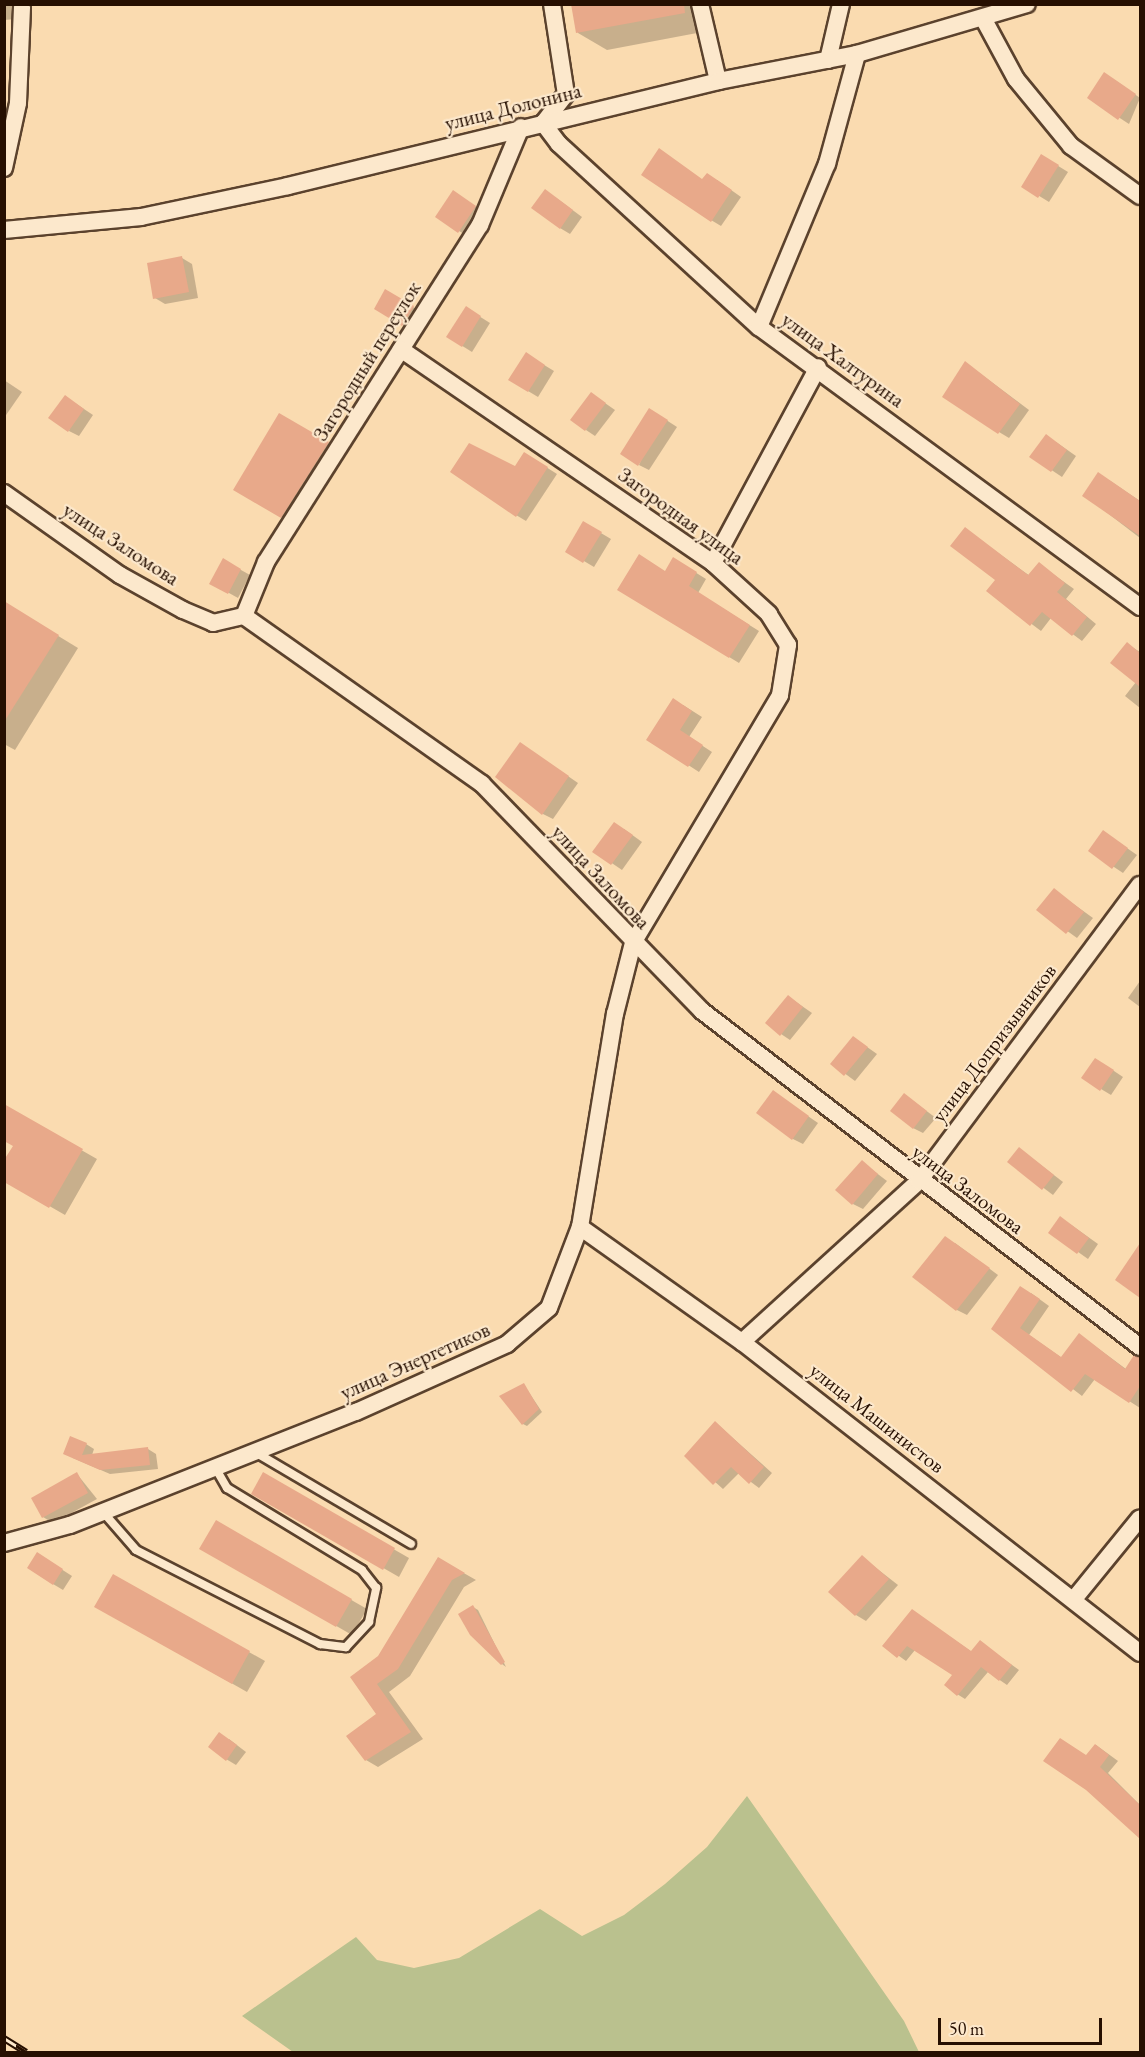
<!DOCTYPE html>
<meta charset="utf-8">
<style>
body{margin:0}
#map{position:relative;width:1145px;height:2057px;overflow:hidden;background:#fadbb0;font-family:"EB Garamond",serif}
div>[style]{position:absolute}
.green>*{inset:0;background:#bac18e}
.shadow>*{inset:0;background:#0003}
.building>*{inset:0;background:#e8a98a}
.roads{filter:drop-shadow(2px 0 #5b422d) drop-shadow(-2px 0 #5b422d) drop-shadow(0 2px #5b422d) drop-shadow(0 -2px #5b422d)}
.lane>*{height:8px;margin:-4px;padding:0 4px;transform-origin:4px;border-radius:4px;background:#fce8cc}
.street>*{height:16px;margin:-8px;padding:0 8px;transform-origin:8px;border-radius:8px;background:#fce8cc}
.rail>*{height:7px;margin-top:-3.5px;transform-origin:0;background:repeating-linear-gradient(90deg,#fce8cc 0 14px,#260f01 0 28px);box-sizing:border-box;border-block:2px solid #260f01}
span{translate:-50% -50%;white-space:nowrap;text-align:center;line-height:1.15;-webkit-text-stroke:4.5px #fce8cc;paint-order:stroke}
.street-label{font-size:21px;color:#260f01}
.frame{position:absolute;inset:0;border:6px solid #260f01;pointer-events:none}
.scale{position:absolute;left:938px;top:2018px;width:164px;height:27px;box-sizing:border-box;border:3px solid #260f01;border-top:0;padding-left:8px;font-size:18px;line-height:21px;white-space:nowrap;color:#260f01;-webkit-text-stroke:4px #fce8cc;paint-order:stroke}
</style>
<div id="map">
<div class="green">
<div style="clip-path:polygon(747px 1796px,904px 2021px,919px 2052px,293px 2052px,242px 2016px,356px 1937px,377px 1960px,414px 1968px,459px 1958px,540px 1909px,582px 1936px,624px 1915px,665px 1884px,707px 1847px)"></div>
</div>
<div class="shadow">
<div style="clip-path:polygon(4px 4px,15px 4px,16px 19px,4px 20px)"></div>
<div style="clip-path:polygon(573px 4px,708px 4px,713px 30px,607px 50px,578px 33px)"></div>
<div style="clip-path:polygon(1115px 80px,1140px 98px,1129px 124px,1089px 98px)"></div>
<div style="clip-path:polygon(1042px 156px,1068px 172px,1049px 202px,1023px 186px)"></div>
<div style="clip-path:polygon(703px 180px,717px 180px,741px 197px,721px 226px,711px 220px)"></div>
<div style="clip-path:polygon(555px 197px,582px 217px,570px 234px,560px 228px)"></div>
<div style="clip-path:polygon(463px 198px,485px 213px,469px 237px,459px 231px)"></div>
<div style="clip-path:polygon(182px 258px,192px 264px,198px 298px,165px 304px,155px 298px)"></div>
<div style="clip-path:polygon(386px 291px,423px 313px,412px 330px,376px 309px)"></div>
<div style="clip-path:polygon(466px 308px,490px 323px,472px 352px,448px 337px)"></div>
<div style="clip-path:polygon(536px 360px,554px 371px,538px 397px,528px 391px)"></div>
<div style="clip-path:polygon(966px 363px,1029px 410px,1009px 438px,999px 432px)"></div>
<div style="clip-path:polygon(4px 380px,22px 392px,4px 418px)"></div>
<div style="clip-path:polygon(592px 394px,615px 410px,595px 436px,586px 430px)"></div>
<div style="clip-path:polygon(75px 403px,93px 415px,79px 436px,69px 431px)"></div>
<div style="clip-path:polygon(279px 415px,338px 449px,292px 523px,235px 489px)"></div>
<div style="clip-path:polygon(660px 416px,677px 427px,649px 470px,639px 465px)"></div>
<div style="clip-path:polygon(1056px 442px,1076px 456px,1062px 477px,1032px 457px)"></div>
<div style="clip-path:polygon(535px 460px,557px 474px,526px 521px,516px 515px,516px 468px)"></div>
<div style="clip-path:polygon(1109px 480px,1140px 501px,1140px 538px,1084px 495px)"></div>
<div style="clip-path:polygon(584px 523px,611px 539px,594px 567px,567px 551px)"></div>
<div style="clip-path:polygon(965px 529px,1030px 576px,1039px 564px,1074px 589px,1066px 599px,1096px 624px,1082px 641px,1051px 618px,1041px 631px,988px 591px,997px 580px)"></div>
<div style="clip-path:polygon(674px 559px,706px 579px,698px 593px,759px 631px,739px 663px,619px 590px,666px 573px)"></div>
<div style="clip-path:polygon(223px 560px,250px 575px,238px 598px,211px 583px)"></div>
<div style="clip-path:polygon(4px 603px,78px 648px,15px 750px,4px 744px)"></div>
<div style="clip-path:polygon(1127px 644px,1140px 652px,1140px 708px,1125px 696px,1136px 682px)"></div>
<div style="clip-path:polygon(683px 705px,702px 717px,689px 737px,712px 752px,699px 772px,648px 739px)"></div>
<div style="clip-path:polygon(530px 750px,578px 783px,553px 819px,543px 814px)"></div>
<div style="clip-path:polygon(624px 829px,642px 842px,622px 870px,594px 851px)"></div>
<div style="clip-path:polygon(1104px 832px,1137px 855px,1123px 873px,1090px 851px)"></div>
<div style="clip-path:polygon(1054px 890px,1093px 918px,1077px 938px,1038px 910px)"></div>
<div style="clip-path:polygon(1140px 981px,1140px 1007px,1128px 998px)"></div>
<div style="clip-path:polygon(789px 997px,812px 1013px,790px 1040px,781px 1034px)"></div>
<div style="clip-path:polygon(853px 1037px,877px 1054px,855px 1081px,832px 1064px)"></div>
<div style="clip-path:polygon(1105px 1065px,1123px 1077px,1111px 1095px,1101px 1089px)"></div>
<div style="clip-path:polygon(773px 1092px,818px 1123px,803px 1144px,793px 1139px)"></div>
<div style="clip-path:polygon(905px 1095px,936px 1118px,923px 1133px,913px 1128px)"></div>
<div style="clip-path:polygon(4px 1106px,97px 1159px,65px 1215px,4px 1180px,15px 1145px)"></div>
<div style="clip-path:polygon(1020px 1149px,1063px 1182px,1053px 1195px,1009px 1162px)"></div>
<div style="clip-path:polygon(862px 1162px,887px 1181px,863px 1209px,853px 1204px)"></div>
<div style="clip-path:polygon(1070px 1224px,1098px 1244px,1088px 1259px,1050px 1232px)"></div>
<div style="clip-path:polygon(955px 1243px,998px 1275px,967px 1315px,957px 1310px)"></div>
<div style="clip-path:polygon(1134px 1255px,1140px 1259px,1140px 1296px,1117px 1280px)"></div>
<div style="clip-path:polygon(1031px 1293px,1049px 1306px,1029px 1335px,1062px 1358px,1080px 1335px,1126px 1369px,1131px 1362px,1140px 1367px,1140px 1408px,1095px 1379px,1082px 1396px,993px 1328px)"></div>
<div style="clip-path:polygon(524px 1385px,542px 1412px,527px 1426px,523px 1424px)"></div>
<div style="clip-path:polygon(716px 1423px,772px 1473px,759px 1488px,739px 1473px,723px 1489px,686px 1456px)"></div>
<div style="clip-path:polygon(86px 1444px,94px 1449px,92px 1455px,148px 1449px,156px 1454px,158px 1469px,110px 1474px,73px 1458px)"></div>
<div style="clip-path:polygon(77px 1474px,97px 1499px,53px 1523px,43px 1517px)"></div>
<div style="clip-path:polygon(263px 1474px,409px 1558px,399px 1577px,253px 1493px)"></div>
<div style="clip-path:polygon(216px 1522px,367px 1609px,352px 1635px,201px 1548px)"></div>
<div style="clip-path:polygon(862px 1557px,898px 1585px,866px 1621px,856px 1615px)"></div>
<div style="clip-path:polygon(439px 1559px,476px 1580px,464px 1587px,410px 1676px,389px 1692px,423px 1739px,378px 1767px,366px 1760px,378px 1714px,352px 1677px,379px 1657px)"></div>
<div style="clip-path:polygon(47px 1560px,72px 1576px,63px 1590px,53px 1584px)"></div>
<div style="clip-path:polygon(113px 1576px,265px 1661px,247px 1692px,96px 1606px)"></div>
<div style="clip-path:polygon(473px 1607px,478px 1610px,506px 1667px,502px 1664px)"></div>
<div style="clip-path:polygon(912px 1611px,972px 1652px,980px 1642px,1019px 1670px,1007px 1685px,988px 1672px,965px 1699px,957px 1694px,954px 1675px,915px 1650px,906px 1661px,884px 1645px)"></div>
<div style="clip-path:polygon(229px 1739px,246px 1752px,236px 1765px,226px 1759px)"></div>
<div style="clip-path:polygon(1096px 1745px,1118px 1761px,1108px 1773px,1140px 1805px,1140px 1837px,1087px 1788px,1087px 1757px)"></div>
</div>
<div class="building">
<div style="clip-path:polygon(571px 4px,684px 4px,685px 13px,576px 33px)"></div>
<div style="clip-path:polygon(1104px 72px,1136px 94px,1118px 120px,1087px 98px)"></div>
<div style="clip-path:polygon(659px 148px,702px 179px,707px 173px,732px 190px,711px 222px,641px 175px)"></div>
<div style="clip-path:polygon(1041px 154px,1059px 165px,1038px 198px,1021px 187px)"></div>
<div style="clip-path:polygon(545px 189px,573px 210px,560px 229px,531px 208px)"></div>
<div style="clip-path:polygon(453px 190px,476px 206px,458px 233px,435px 217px)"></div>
<div style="clip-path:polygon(182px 256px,189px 292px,153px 299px,147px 263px)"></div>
<div style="clip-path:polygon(385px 289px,414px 306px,402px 326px,374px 309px)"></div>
<div style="clip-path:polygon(466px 306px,481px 316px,462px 347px,446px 337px)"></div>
<div style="clip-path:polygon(526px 352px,545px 365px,528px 392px,508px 380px)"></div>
<div style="clip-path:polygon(965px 361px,1020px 404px,998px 434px,942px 397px)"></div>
<div style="clip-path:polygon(591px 392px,606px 403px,585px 431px,570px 420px)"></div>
<div style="clip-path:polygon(65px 395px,84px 409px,68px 432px,48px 418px)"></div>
<div style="clip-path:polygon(649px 408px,668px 420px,638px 466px,620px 454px)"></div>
<div style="clip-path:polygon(279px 413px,329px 442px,281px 518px,233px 490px)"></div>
<div style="clip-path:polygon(1046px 434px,1067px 450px,1051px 472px,1029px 457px)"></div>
<div style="clip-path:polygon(469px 443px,515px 466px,524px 452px,548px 467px,516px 517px,450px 472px)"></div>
<div style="clip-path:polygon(1098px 472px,1140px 501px,1140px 536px,1082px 496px)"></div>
<div style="clip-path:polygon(583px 521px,602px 532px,583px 563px,565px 552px)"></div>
<div style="clip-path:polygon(965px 527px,1028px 575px,1039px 562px,1065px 583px,1057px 592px,1087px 617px,1072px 636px,1042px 612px,1030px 626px,986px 591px,995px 580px,950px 546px)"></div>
<div style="clip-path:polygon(639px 554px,665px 571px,673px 557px,697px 572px,689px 586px,750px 625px,729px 658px,617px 590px)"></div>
<div style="clip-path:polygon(223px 558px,241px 569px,228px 594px,209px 584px)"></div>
<div style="clip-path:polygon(4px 601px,59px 635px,4px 722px)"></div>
<div style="clip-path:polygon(1127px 642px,1140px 653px,1140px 687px,1110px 663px)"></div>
<div style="clip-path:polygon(673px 698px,692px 711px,680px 730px,703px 745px,688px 767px,646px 740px)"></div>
<div style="clip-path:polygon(520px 742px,569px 776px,542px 815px,495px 777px)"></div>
<div style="clip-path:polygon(614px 822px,633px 835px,611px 865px,592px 852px)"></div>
<div style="clip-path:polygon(1103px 830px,1128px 848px,1112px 869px,1088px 851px)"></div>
<div style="clip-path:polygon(1054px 888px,1084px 912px,1066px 934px,1036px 910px)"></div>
<div style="clip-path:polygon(788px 995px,803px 1007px,780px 1036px,765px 1023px)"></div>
<div style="clip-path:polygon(853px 1036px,868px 1047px,844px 1076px,830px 1064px)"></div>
<div style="clip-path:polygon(1095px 1058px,1114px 1070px,1100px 1091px,1081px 1078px)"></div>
<div style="clip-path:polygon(773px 1090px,809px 1116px,792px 1140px,756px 1113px)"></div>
<div style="clip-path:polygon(904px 1093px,927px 1111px,913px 1129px,890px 1111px)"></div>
<div style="clip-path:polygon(4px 1104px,83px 1149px,49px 1208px,4px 1182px,4px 1160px,13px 1146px,4px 1141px)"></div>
<div style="clip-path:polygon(1019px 1147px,1054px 1175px,1042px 1190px,1007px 1162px)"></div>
<div style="clip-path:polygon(862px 1160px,878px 1174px,852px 1205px,835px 1190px)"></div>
<div style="clip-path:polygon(1060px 1216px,1089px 1238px,1077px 1254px,1048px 1233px)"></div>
<div style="clip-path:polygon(945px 1236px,990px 1268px,956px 1311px,912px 1277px)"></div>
<div style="clip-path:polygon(1140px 1243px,1140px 1298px,1115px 1280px)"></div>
<div style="clip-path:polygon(1020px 1286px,1040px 1299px,1020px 1328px,1061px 1357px,1079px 1333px,1125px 1369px,1134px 1355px,1140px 1357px,1140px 1386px,1129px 1403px,1085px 1374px,1071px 1392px,991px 1329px)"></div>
<div style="clip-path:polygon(524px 1383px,539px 1409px,522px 1425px,499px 1396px)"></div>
<div style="clip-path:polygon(715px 1421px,764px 1467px,749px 1484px,731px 1467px,713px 1485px,684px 1456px)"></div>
<div style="clip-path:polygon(70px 1436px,87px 1443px,82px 1455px,148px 1447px,150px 1465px,100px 1470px,63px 1454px)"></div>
<div style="clip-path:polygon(77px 1472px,88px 1493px,42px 1518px,31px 1498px)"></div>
<div style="clip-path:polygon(263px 1472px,395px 1548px,383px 1570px,251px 1494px)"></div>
<div style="clip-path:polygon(216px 1520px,352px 1599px,336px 1627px,199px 1549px)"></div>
<div style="clip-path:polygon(37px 1552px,63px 1569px,53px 1585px,27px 1568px)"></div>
<div style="clip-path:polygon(862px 1555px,889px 1579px,855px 1616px,828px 1592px)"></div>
<div style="clip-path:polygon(438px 1557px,465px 1573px,452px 1580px,398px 1669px,377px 1684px,411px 1732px,365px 1761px,346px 1736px,376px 1714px,350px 1677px,378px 1656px)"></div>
<div style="clip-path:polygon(113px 1574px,250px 1651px,232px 1684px,94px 1607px)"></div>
<div style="clip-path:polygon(473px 1605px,505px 1662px,501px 1665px,470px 1635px,458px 1614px)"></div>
<div style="clip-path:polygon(912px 1609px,971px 1651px,980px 1640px,1012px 1665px,999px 1681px,981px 1667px,957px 1696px,944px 1685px,952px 1675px,907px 1646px,897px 1658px,882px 1646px)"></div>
<div style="clip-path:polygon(219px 1732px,237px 1745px,226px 1761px,208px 1747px)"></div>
<div style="clip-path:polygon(1060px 1738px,1086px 1755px,1095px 1744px,1109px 1755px,1100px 1767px,1140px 1805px,1140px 1839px,1086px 1790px,1043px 1761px)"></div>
</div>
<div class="roads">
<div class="lane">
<div style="left:255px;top:1452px;width:181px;rotate:30.5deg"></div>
<div style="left:103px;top:1512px;width:50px;rotate:49deg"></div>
<div style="left:136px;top:1550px;width:207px;rotate:27.1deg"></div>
<div style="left:320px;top:1644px;width:26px;rotate:7deg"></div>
<div style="left:346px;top:1647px;width:34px;rotate:-47deg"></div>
<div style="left:369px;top:1622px;width:35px;rotate:-78deg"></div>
<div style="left:376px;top:1588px;width:23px;rotate:-128deg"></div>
<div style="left:362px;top:1570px;width:158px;rotate:-148.7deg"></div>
<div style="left:227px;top:1488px;width:24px;rotate:-120deg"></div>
</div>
<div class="street">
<div style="left:552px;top:4px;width:91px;rotate:81.2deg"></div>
<div style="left:566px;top:94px;width:37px;rotate:128deg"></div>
<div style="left:543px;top:123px;width:26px;rotate:53deg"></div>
<div style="left:559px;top:144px;width:271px;rotate:42.5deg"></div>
<div style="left:759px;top:327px;width:473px;rotate:36.3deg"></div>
<div style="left:700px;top:4px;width:79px;rotate:76.8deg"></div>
<div style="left:983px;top:18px;width:69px;rotate:61.6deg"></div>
<div style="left:1016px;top:79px;width:87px;rotate:50.6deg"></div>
<div style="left:1071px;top:146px;width:85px;rotate:35.9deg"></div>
<div style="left:828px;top:60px;width:57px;rotate:-76.9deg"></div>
<div style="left:4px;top:168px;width:66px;rotate:-77.8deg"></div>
<div style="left:18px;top:103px;width:96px;rotate:-87.6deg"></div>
<div style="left:4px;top:230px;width:138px;rotate:-5.4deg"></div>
<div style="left:141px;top:217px;width:150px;rotate:-11.9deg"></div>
<div style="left:288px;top:186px;width:443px;rotate:-13.7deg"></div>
<div style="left:718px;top:81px;width:142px;rotate:-11deg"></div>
<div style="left:857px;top:54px;width:177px;rotate:-16.4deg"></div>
<div style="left:759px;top:327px;width:177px;rotate:-67.4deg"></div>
<div style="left:827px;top:164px;width:114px;rotate:-74.7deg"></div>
<div style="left:4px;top:493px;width:142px;rotate:35.3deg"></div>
<div style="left:120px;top:575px;width:72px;rotate:29.1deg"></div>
<div style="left:183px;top:610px;width:33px;rotate:23deg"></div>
<div style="left:213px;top:623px;width:32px;rotate:-13deg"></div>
<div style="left:244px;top:616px;width:291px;rotate:35.2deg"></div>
<div style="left:482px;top:784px;width:316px;rotate:45.9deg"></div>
<div style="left:702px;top:1011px;width:552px;rotate:37.49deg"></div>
<div style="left:713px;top:563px;width:222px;rotate:-61.8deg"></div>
<div style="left:244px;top:616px;width:58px;rotate:-67.8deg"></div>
<div style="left:266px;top:562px;width:399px;rotate:-57.6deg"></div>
<div style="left:480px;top:225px;width:106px;rotate:-67.3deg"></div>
<div style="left:580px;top:1227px;width:199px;rotate:35.4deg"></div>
<div style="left:742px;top:1342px;width:505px;rotate:38deg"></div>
<div style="left:742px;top:1342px;width:239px;rotate:-42.3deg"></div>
<div style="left:919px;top:1181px;width:369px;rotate:-53.3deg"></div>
<div style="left:4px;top:1543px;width:68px;rotate:-15.3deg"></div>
<div style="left:70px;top:1525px;width:308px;rotate:-21.6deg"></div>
<div style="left:356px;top:1412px;width:166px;rotate:-24.2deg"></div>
<div style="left:507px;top:1344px;width:55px;rotate:-40.6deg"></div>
<div style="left:549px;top:1308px;width:87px;rotate:-69.1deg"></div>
<div style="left:580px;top:1227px;width:216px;rotate:-80.7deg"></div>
<div style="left:615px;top:1014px;width:73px;rotate:-75.8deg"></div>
<div style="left:633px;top:943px;width:288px;rotate:-59.3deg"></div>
<div style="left:780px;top:695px;width:51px;rotate:-80.9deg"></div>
<div style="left:788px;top:645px;width:36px;rotate:-122deg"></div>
<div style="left:769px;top:614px;width:76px;rotate:-137.7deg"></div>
<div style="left:713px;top:563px;width:378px;rotate:-145.6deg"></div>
<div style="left:1074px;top:1599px;width:104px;rotate:-50.8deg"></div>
</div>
</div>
<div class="rail">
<div style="left:4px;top:2038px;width:26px;rotate:32deg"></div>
</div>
<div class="street-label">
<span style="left:513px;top:107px;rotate:-14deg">улица Долонина</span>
<span style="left:843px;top:360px;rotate:36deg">улица Халтурина</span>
<span style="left:367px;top:361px;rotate:-58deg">Загородный переулок</span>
<span style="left:681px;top:516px;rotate:36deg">Загородная улица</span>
<span style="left:121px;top:544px;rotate:33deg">улица Заломова</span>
<span style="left:601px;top:877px;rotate:47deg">улица Заломова</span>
<span style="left:994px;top:1043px;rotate:-53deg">улица Допризывников</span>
<span style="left:968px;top:1189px;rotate:37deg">улица Заломова</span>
<span style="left:415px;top:1361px;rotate:-24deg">улица Энергетиков</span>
<span style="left:877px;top:1418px;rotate:38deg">улица Машинистов</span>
</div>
<div class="frame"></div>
<div class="scale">50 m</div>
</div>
